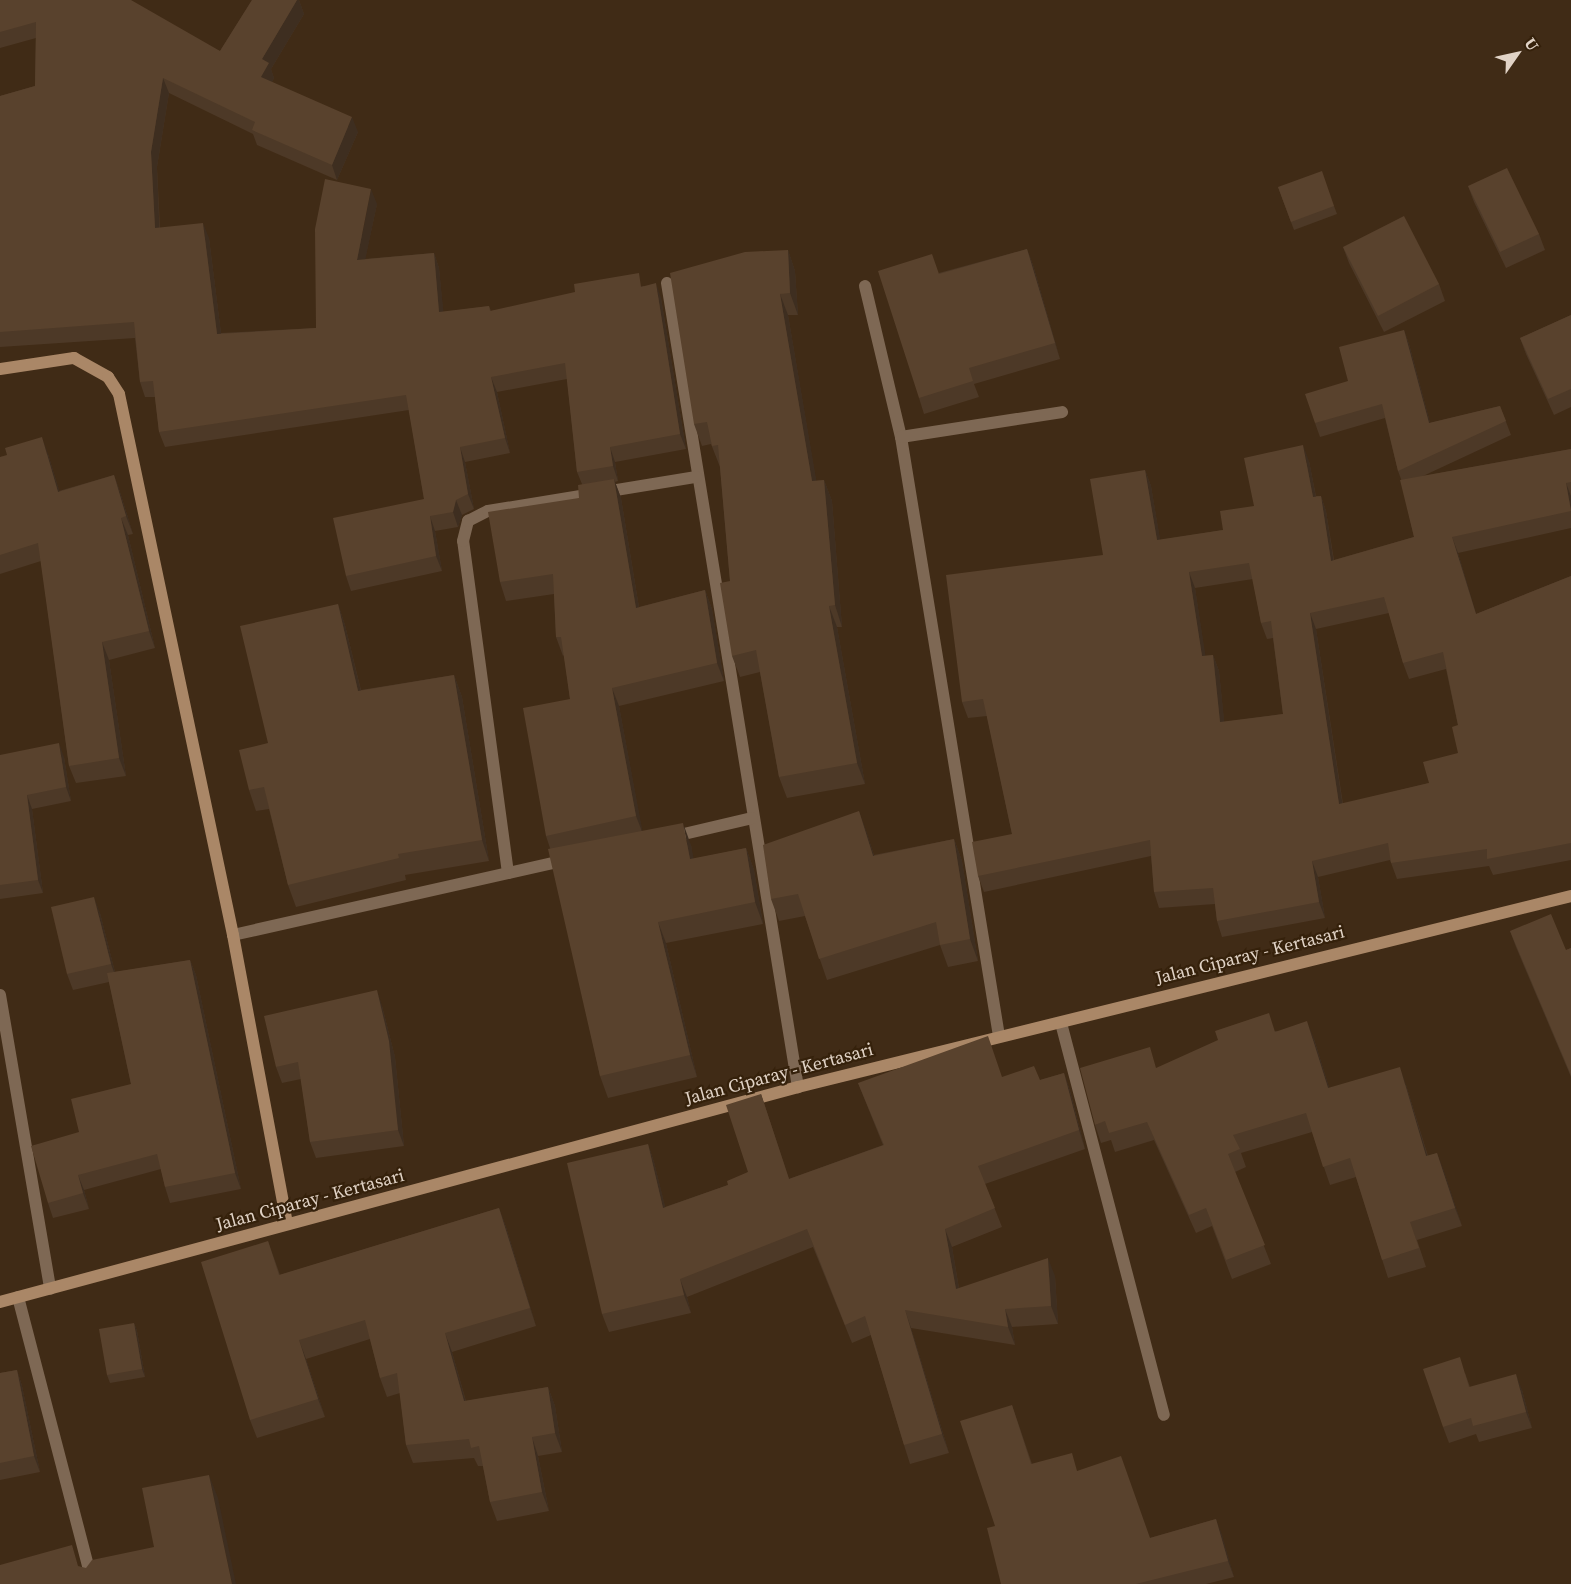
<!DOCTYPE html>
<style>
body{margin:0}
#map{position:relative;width:1571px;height:1584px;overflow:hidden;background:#402b16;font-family:"Source Serif 4",serif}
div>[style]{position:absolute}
.street>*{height:12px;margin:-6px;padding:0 6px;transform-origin:6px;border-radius:6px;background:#7e6854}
.secondary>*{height:12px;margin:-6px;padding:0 6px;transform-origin:6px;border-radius:6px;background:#aa8767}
.wall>*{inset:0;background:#4d3927}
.shaded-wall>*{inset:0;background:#3e2e20}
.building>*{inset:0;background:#59422d}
span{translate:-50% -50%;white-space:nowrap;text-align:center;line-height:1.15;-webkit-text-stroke:4.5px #35210b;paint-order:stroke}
.street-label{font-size:18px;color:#e1d3c6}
.north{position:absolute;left:1487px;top:24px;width:60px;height:60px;-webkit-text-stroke:4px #35210b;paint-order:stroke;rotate:56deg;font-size:16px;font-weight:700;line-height:24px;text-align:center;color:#e1d3c6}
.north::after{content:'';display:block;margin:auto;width:21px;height:27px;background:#e1d3c6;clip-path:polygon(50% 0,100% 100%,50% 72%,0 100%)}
</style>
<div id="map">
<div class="street">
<div style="left:667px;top:283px;width:815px;rotate:80.75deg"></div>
<div style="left:865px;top:286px;width:155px;rotate:76.6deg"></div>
<div style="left:901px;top:437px;width:607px;rotate:80.71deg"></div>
<div style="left:901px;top:437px;width:163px;rotate:-8.8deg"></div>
<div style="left:671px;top:837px;width:83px;rotate:-13.2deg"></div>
<div style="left:508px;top:873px;width:335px;rotate:-97.7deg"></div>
<div style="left:463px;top:541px;width:21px;rotate:-76deg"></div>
<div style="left:468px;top:521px;width:22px;rotate:-27deg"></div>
<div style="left:488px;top:511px;width:211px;rotate:-9.3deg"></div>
<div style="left:233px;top:935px;width:342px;rotate:-12.7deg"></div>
<div style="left:0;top:995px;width:298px;rotate:80.3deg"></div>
<div style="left:1061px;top:1023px;width:405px;rotate:75.3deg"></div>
<div style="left:18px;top:1297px;width:297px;rotate:75.4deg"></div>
</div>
<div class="secondary">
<div style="left:0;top:369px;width:75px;rotate:-8.5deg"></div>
<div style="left:74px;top:358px;width:39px;rotate:29deg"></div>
<div style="left:108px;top:377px;width:20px;rotate:57deg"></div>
<div style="left:119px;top:394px;width:553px;rotate:78.1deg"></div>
<div style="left:233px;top:935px;width:293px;rotate:79.4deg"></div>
<div style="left:0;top:1302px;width:826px;rotate:-15.08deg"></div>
<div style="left:798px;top:1087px;width:796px;rotate:-13.88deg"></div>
</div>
<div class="wall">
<div style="clip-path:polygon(0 0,220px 51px,252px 0,299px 0,304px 14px,271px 69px,274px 78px,272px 82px,358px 132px,337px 180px,257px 145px,253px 134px,169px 93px,157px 167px,160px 228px,209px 238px,221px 333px,316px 328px,377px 204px,365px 259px,434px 253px,439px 268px,443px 312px,489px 306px,491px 311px,644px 286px,661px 298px,686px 449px,615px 462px,618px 481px,615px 482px,621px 498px,639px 607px,705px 590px,712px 609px,724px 681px,619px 706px,642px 831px,691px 845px,693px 859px,746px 848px,754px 870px,763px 924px,666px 943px,697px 1077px,608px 1098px,600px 1076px,550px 848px,546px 836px,570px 699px,564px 655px,563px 656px,556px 637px,554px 594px,506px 601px,500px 582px,579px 498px,582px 484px,577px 472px,567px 379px,497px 392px,510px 453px,465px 462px,474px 509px,462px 515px,458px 527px,435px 531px,442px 571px,351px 591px,346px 576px,424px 499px,409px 410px,165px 447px,159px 432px,155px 397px,145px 397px,140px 382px,135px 338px,0 347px,0 96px,35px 86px,36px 38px,0 48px)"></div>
<div style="clip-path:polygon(1468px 186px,1539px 234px,1545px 250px,1506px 268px,1474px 202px)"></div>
<div style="clip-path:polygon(1278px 187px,1334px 206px,1337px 214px,1294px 230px)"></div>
<div style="clip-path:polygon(1343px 247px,1439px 284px,1445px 301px,1384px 332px,1349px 263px)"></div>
<div style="clip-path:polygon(1027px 249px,1033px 265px,1060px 359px,974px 384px,979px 397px,924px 414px,919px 398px,939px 273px)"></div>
<div style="clip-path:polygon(788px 250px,795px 271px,798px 315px,788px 315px,816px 481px,824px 480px,832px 501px,842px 627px,837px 627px,865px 784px,787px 798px,779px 777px,760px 672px,740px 677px,732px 656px,730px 581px,720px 467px,711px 444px,702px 446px,694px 424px)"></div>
<div style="clip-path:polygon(1571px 315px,1571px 407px,1554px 415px,1526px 354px,1520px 338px)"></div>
<div style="clip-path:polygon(evenodd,1404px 330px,1409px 344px,1430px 423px,1500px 406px,1511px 435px,1423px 476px,1571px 449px,1571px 528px,1458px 553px,1476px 614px,1571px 576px,1571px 860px,1493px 875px,1489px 866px,1397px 879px,1390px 860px,1318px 877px,1325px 918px,1222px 937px,1217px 921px,1215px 904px,1159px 908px,1154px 892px,1151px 856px,984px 892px,978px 876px,1012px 834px,987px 716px,968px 718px,962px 702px,1103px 555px,1145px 470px,1151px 486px,1160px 540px,1223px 530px,1254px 506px,1309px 461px,1316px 496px,1321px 496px,1326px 511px,1334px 560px,1414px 537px,1401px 479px,1398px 471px,1385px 418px,1320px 437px,1315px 423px,1348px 381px,1404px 330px,1253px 579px,1261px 623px,1267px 639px,1273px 638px,1283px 714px,1224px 722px,1219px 671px,1213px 655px,1205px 656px,1195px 588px,1253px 579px,1404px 330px,1389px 613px,1403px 663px,1409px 679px,1446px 669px,1458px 725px,1458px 753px,1429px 783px,1343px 804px,1316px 629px,1389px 613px)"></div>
<div style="clip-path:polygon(48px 454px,59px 491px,114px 475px,120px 492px,133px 534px,128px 535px,155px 648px,109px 660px,126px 776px,76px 783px,69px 766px,41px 561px,0 574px,0 457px)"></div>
<div style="clip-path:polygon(338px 604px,345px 625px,361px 690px,454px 675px,462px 697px,489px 861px,405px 875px,406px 880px,296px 907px,288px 885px,269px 809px,256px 811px,249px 790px,268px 743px)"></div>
<div style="clip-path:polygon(0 755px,64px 757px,71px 801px,32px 809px,43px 893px,0 899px)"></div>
<div style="clip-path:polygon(859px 811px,874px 855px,954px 839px,962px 861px,978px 961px,948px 967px,940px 945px,827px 980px,805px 916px,779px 921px,771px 899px)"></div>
<div style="clip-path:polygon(100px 913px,115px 972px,190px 960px,196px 975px,241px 1189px,170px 1203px,165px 1187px,161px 1169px,84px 1190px,89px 1209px,53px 1218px,48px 1203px,79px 1132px,131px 1084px,109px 982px,73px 990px,67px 974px)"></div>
<div style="clip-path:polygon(1510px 931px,1566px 950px,1571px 948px,1571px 1077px,1516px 947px)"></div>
<div style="clip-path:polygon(382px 1006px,395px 1057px,404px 1146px,316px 1158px,310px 1142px,301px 1079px,282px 1083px,276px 1067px)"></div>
<div style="clip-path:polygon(1275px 1031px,1314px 1039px,1329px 1088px,1406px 1085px,1428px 1156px,1437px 1153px,1462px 1226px,1417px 1240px,1426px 1267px,1388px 1278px,1356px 1177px,1330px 1185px,1312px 1132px,1241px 1153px,1246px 1167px,1235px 1172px,1271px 1264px,1232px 1279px,1212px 1226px,1196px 1233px,1154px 1140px,1115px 1152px,1111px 1140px,1101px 1143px,1095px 1125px)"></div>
<div style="clip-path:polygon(1064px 1073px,1070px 1091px,1085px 1149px,985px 1184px,1002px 1227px,952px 1247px,959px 1288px,1055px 1276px,1058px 1324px,1012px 1327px,1015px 1345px,911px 1328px,949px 1453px,910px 1464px,904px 1445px,871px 1335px,852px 1343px,813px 1247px,687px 1297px,691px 1313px,609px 1332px,602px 1314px,648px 1144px,654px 1162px,665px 1207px,728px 1185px,748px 1172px,761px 1094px,789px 1179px,883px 1145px,858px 1083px,1003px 1077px,1040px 1080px)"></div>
<div style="clip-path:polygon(499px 1208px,506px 1227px,536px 1326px,452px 1352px,466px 1401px,548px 1387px,555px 1406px,562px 1452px,538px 1456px,549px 1511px,497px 1521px,490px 1502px,483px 1466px,478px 1466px,474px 1458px,413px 1463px,406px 1445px,400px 1393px,387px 1397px,380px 1378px,370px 1339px,306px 1359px,325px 1417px,257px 1438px,250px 1420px,268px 1241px,280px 1275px)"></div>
<div style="clip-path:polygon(134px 1323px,137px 1331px,145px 1377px,110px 1383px,107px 1375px)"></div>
<div style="clip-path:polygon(17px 1370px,22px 1386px,40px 1472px,0 1480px,0 1373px)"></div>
<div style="clip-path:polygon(1465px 1373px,1470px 1387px,1522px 1390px,1532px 1428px,1479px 1442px,1476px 1434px,1449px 1443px,1443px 1427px)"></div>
<div style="clip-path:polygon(1012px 1405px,1032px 1464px,1078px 1471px,1150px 1538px,1216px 1519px,1234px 1577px,1206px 1584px,1001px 1584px,995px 1526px)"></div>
</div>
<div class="shaded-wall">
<div style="clip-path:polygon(297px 0,299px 0,304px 14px,271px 69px,274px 78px,267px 92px,261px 77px,262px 59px)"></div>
<div style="clip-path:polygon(163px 78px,169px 93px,157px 167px,160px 243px,155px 228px,151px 152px)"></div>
<div style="clip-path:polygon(352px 117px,358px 132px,337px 180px,332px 165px)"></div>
<div style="clip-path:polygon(371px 189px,377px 204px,362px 275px,357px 260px)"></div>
<div style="clip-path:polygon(203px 223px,209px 238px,223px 349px,217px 334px)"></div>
<div style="clip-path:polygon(1027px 249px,1033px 265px,1060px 359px,1055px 343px)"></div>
<div style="clip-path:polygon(788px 250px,795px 271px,798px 315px,790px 293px)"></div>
<div style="clip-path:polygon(434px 253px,439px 268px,445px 327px,439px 312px)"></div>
<div style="clip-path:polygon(656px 283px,661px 298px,686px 449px,680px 434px)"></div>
<div style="clip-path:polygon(780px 294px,788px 315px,820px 502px,812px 481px)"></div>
<div style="clip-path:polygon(1404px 330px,1409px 344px,1434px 437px,1429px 423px)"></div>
<div style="clip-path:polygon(491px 377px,497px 392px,510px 453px,505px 438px)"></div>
<div style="clip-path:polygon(42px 437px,48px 454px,65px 509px,58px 492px)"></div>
<div style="clip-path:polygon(1303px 445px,1309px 461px,1319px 513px,1313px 497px)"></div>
<div style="clip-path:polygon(460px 447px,465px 462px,474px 509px,468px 494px)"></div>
<div style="clip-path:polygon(610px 447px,615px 462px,618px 481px,613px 466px)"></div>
<div style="clip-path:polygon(1145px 470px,1151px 486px,1163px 556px,1157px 540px)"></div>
<div style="clip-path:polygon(114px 475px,120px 492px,133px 534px,126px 516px)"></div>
<div style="clip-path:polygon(614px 479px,621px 498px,642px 626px,636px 608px)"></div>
<div style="clip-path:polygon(824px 480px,832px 501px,842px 627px,835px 605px)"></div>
<div style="clip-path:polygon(1566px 483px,1571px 496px,1571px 510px)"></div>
<div style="clip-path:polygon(1321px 496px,1326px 511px,1336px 577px,1331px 561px)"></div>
<div style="clip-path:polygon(456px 500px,462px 515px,458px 527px,453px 512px)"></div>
<div style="clip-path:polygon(430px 516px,435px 531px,442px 571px,436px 556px)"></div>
<div style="clip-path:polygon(121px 518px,128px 535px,155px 648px,149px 631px)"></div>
<div style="clip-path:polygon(1452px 537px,1458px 553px,1481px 630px,1476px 614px)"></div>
<div style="clip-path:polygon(1189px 572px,1195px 588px,1208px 672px,1202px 656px)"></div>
<div style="clip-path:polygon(705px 590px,712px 609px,724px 681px,717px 663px)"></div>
<div style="clip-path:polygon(338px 604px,345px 625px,366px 712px,358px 691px)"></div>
<div style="clip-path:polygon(829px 606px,837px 627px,865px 784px,857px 763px)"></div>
<div style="clip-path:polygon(1310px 613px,1316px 629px,1345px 820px,1339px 804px)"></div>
<div style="clip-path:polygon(102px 642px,109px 660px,126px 776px,119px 758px)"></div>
<div style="clip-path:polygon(1213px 655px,1219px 671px,1226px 738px,1220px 722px)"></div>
<div style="clip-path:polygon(454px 675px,462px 697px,489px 861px,482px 840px)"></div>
<div style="clip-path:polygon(612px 688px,619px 706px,643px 834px,636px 816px)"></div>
<div style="clip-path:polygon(59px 743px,64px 757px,71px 801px,66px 787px)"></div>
<div style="clip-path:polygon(27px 795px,32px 809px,43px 893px,38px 880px)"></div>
<div style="clip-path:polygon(859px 811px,867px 833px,881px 877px,873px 856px)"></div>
<div style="clip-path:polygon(683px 823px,691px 845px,698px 881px,690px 859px)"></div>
<div style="clip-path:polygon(954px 839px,962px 861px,978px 961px,970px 939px)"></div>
<div style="clip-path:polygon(746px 848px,754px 870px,763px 924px,755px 902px)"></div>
<div style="clip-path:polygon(1312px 861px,1318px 877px,1325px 918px,1319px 902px)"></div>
<div style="clip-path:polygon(94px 897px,100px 913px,117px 980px,111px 964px)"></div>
<div style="clip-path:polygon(658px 922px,666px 943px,697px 1077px,690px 1055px)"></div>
<div style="clip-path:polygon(190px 960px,196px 975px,241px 1189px,235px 1173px)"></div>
<div style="clip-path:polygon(377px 990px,382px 1006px,395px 1057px,404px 1146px,398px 1130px)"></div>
<div style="clip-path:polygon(1307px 1021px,1314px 1039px,1335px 1106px,1328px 1088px)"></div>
<div style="clip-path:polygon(1400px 1067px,1406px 1085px,1433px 1174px,1426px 1156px)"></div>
<div style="clip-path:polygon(1064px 1073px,1070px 1091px,1085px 1149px,1079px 1130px)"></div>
<div style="clip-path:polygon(648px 1144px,654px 1162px,670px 1226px,663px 1208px)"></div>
<div style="clip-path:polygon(1437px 1153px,1444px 1171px,1462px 1226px,1455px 1208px)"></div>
<div style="clip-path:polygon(78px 1175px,84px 1190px,89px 1209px,83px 1193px)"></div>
<div style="clip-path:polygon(499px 1208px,506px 1227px,536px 1326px,530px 1308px)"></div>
<div style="clip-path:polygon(945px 1229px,952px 1247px,962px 1307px,956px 1289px)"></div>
<div style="clip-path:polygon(1048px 1258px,1055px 1276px,1058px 1324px,1051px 1306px)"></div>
<div style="clip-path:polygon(680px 1279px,687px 1297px,691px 1313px,684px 1295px)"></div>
<div style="clip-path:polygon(1005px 1309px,1012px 1327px,1015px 1345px,1008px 1327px)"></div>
<div style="clip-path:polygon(905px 1310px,911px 1328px,949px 1453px,942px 1434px)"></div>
<div style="clip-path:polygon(134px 1323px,137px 1331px,145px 1377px,142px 1369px)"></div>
<div style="clip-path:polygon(445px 1333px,452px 1352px,471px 1420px,464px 1401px)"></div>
<div style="clip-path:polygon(299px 1340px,306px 1359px,325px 1417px,318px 1399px)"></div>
<div style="clip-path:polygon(17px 1370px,22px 1386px,40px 1472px,34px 1456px)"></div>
<div style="clip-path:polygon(1516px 1374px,1522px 1390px,1532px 1428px,1526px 1412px)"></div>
<div style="clip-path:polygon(548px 1387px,555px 1406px,562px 1452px,555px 1433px)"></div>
<div style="clip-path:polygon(532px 1437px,538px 1456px,549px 1511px,542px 1492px)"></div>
<div style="clip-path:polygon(209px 1475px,218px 1498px,236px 1584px,232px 1584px)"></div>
<div style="clip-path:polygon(1216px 1519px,1222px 1535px,1234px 1577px,1228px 1561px)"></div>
</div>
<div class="building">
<div style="clip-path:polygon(0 0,131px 0,220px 51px,252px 0,297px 0,262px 59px,269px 63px,261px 77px,352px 117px,332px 165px,252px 130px,255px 122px,163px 78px,151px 152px,155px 228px,203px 223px,217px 334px,316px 328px,315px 229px,325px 179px,371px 189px,357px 260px,434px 253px,439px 312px,489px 306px,490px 311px,575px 292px,574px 284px,639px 273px,641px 287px,656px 283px,680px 434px,610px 447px,613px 466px,577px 472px,565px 363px,491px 377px,505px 438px,460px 447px,468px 494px,456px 500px,453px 512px,430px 516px,436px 556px,346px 576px,333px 518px,424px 499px,406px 395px,159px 432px,153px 381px,140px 382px,134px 322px,0 332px,0 96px,35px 86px,36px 22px,0 32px)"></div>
<div style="clip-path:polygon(1507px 168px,1539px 234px,1500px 252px,1468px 186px)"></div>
<div style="clip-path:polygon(1322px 171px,1334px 206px,1291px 222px,1278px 187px)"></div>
<div style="clip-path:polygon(1404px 216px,1439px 284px,1378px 316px,1343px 247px)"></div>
<div style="clip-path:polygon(1027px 249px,1055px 343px,969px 368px,973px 381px,919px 398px,878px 271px,932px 254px,939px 274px)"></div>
<div style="clip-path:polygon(788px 250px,790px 293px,780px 294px,812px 481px,824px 480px,835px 605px,829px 606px,857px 763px,779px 777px,756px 650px,732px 656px,720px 583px,730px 581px,718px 445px,712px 446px,707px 422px,694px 424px,670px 273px,745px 252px)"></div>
<div style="clip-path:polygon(1571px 315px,1571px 389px,1548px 399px,1520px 338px)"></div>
<div style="clip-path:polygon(1404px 330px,1429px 423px,1500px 406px,1506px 421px,1398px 471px,1382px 404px,1315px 423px,1305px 394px,1348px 381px,1339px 347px)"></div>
<div style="clip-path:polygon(42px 437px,58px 492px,114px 475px,126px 516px,121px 518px,149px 631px,102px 642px,119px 758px,69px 766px,38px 543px,0 555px,0 457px,7px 455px,5px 448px)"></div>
<div style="clip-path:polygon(evenodd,1303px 445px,1313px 497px,1321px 496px,1331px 561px,1414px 537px,1400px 480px,1571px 449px,1571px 482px,1566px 483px,1571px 511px,1452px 537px,1476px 614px,1571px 576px,1571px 843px,1487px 859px,1487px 849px,1391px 863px,1388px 843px,1312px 861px,1319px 902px,1217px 921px,1213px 888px,1154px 892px,1150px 840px,978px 876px,972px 842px,1012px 834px,983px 699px,962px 702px,946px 575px,1103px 555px,1090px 479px,1145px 470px,1157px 540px,1223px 530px,1220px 511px,1254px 506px,1244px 458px,1303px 445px,1249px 563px,1261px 623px,1271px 621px,1283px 714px,1220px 722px,1213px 655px,1202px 656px,1189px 572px,1249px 563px,1303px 445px,1384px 597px,1403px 663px,1443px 652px,1458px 725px,1452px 727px,1458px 753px,1423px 762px,1429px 783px,1339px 804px,1310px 613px,1384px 597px)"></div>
<div style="clip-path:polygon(614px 479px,636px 608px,705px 590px,717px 663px,612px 688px,636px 816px,546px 836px,523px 708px,570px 699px,561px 637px,556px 637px,553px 574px,500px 582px,488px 512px,579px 498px,578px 485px)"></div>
<div style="clip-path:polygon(338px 604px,358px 691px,454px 675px,482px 840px,398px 854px,399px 858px,288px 885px,264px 787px,249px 790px,239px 750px,268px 743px,240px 626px)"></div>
<div style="clip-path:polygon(59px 743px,66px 787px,27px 795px,38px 880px,0 885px,0 755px)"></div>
<div style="clip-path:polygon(859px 811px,873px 856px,954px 839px,970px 939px,940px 945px,936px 922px,819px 959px,798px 894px,771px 899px,763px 845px)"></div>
<div style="clip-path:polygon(683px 823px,690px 859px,746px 848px,755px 902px,658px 922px,690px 1055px,600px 1076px,548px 849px)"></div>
<div style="clip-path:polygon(94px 897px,111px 964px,67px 974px,51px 907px)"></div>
<div style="clip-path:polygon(1551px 914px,1566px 950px,1571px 948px,1571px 1075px,1510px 931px)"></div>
<div style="clip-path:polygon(190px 960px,235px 1173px,165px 1187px,157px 1154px,78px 1175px,83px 1193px,48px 1203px,31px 1146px,79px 1132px,71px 1099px,131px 1084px,107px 973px)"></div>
<div style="clip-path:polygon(377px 990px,389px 1041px,398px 1130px,310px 1142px,298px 1062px,276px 1067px,264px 1016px)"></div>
<div style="clip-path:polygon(1269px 1013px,1275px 1032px,1307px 1021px,1328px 1088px,1400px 1067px,1426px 1156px,1437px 1153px,1455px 1208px,1410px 1222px,1419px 1248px,1382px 1260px,1350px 1158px,1323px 1167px,1306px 1113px,1233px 1135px,1240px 1149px,1228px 1154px,1265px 1245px,1226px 1260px,1206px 1208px,1189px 1215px,1147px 1122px,1109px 1133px,1105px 1121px,1095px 1125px,1080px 1068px,1150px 1047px,1156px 1068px,1218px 1040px,1215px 1031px)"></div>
<div style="clip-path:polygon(988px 1036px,1002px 1077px,1034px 1066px,1040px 1080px,1064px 1073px,1079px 1130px,978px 1166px,995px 1208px,945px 1229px,956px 1289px,1048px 1258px,1051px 1306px,1005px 1309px,1008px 1327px,905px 1310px,942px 1434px,904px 1445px,865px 1316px,845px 1325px,807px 1229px,680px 1279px,684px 1295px,602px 1314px,567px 1163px,648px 1144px,663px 1208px,728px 1185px,727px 1181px,748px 1172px,726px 1105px,761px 1094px,789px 1179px,884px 1145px,858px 1083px)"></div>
<div style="clip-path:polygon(499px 1208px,530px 1308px,445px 1333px,464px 1401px,548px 1387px,555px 1433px,532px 1437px,542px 1492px,490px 1502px,479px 1446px,471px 1448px,469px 1439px,406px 1445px,397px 1373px,380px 1378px,365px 1320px,299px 1340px,318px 1399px,250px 1420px,201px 1262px,268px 1241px,279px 1275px)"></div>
<div style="clip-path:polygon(134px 1323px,142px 1369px,107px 1375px,99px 1329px)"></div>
<div style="clip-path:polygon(1460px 1357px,1469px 1387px,1516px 1374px,1526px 1412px,1473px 1426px,1471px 1418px,1443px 1427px,1423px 1369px)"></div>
<div style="clip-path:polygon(17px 1370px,34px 1456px,0 1463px,0 1373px)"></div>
<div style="clip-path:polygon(1012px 1405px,1031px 1464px,1072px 1453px,1077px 1471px,1121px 1456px,1150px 1538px,1216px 1519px,1228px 1561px,1136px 1584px,1001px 1584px,987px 1528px,995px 1526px,960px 1421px)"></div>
<div style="clip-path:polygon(209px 1475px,232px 1584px,0 1584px,0 1565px,72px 1545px,78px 1566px,86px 1568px,92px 1560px,154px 1547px,142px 1488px)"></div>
</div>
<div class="street-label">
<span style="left:1250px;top:955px;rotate:-14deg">Jalan Ciparay - Kertasari</span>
<span style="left:779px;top:1074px;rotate:-15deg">Jalan Ciparay - Kertasari</span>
<span style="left:310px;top:1200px;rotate:-15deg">Jalan Ciparay - Kertasari</span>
</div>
<div class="north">U</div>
</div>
